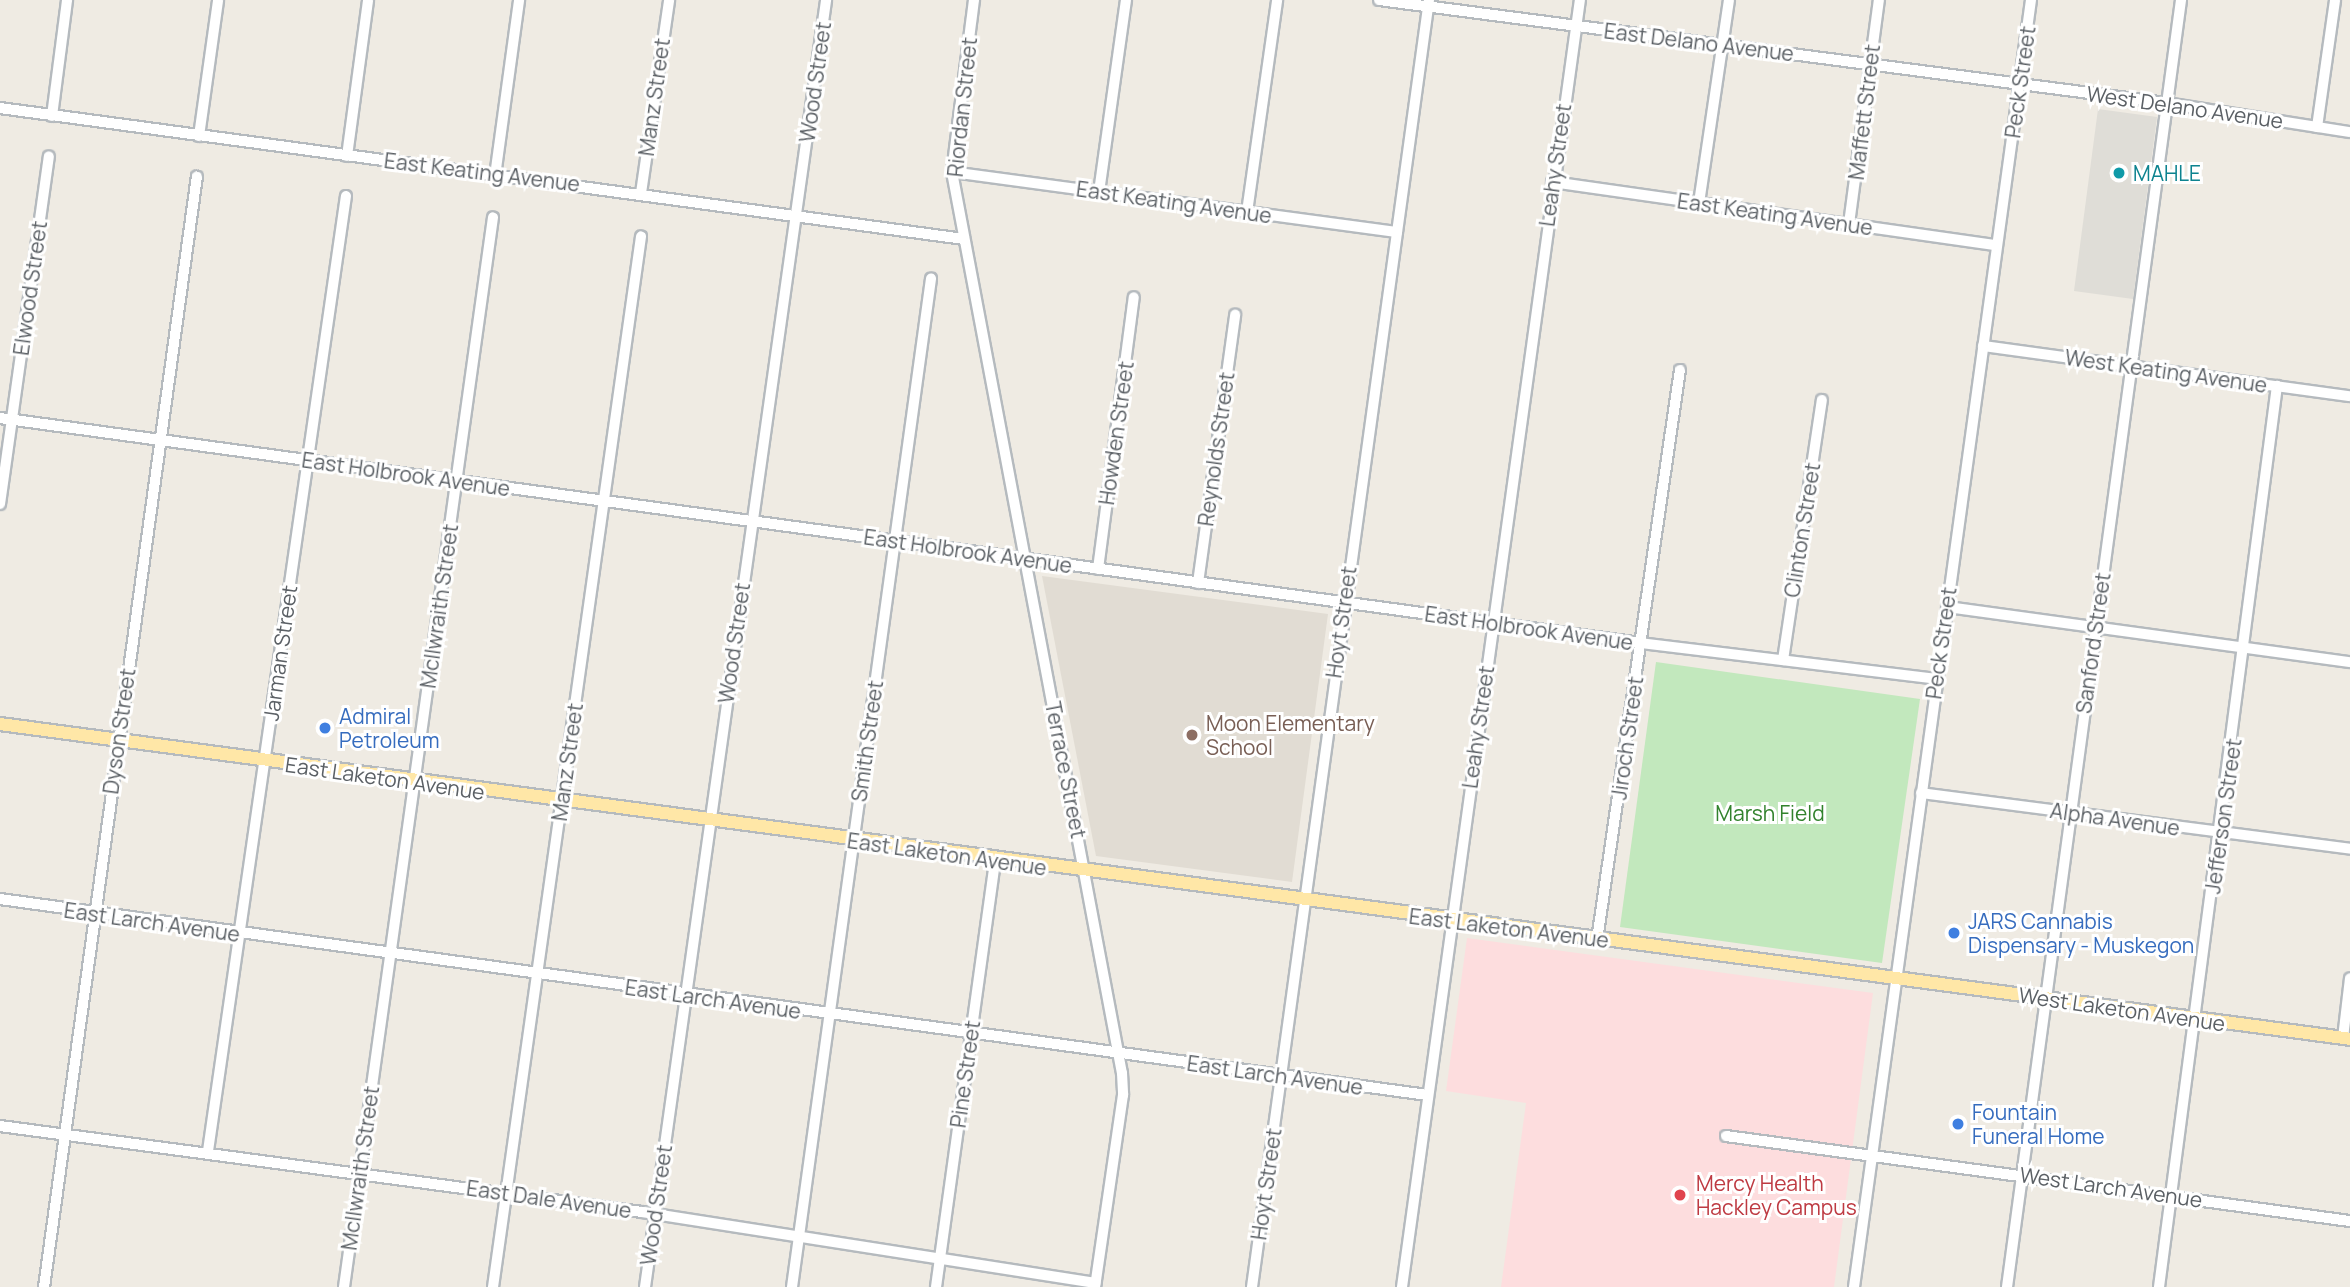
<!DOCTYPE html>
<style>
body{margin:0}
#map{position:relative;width:2350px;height:1287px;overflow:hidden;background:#efebe3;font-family:Manrope,sans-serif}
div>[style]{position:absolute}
.industrial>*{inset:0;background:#dfddd7}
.education>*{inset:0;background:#e1dcd3}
.medical>*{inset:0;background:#fdddde}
.green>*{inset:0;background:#c2e8bd}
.roads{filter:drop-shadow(2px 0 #b5babe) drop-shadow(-2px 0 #b5babe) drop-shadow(0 2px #b5babe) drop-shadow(0 -2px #b5babe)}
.minor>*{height:10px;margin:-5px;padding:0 5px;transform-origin:5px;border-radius:5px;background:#fff}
.major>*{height:12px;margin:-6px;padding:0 6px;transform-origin:6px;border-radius:6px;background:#ffe7a7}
.dots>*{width:19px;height:19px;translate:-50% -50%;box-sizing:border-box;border:4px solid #fff;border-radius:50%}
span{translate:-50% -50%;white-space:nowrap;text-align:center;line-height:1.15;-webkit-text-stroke:6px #fff;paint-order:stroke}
.street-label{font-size:21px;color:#5b6065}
.culture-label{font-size:21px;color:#0d838f}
.left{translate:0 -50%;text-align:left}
.shop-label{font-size:21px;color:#366cbe}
.education-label{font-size:21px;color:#785e54}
.park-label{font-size:21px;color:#32822d}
.health-label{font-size:21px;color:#be3a42}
</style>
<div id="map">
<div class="industrial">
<div style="clip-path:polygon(2098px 109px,2157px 117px,2133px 299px,2074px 291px)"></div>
</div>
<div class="education">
<div style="clip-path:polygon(1042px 576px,1328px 614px,1292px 882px,1096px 856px)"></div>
</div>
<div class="medical">
<div style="clip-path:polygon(1467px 938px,1873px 993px,1834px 1287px,1501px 1287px,1526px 1103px,1446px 1091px)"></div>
</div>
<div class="green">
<div style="clip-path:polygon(1656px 662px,1920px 699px,1882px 963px,1620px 927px)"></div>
</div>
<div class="roads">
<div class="minor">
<div style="left:974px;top:0;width:173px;rotate:97.3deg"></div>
<div style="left:952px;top:172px;width:917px;rotate:79.32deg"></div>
<div style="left:1122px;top:1073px;width:22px;rotate:87deg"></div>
<div style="left:1123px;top:1095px;width:194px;rotate:98.3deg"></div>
<div style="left:1379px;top:0;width:794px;rotate:7.46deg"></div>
<div style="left:2166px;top:103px;width:186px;rotate:9deg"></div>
<div style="left:0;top:108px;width:973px;rotate:7.74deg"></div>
<div style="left:52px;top:116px;width:117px;rotate:-82.6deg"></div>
<div style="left:2317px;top:127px;width:128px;rotate:-81.9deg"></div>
<div style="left:199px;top:136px;width:137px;rotate:-82deg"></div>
<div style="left:347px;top:156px;width:157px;rotate:-82.3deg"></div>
<div style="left:952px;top:172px;width:449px;rotate:7.7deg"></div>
<div style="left:495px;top:176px;width:178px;rotate:-82.2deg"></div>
<div style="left:1552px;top:182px;width:449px;rotate:8.1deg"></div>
<div style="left:1099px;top:192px;width:194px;rotate:-82deg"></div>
<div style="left:641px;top:193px;width:195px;rotate:-81.7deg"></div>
<div style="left:1699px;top:203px;width:205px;rotate:-81.6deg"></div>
<div style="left:1247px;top:212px;width:214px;rotate:-81.9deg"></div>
<div style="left:1849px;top:224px;width:226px;rotate:-82.4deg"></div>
<div style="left:1983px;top:346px;width:370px;rotate:7.8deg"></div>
<div style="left:0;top:418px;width:1655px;rotate:7.81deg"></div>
<div style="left:1640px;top:643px;width:298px;rotate:6.9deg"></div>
<div style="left:0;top:504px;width:351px;rotate:-82deg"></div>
<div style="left:1098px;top:569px;width:274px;rotate:-82.5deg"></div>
<div style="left:1198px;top:583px;width:271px;rotate:-82.1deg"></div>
<div style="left:1947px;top:607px;width:407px;rotate:7.8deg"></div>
<div style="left:1783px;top:660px;width:263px;rotate:-81.5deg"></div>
<div style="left:1921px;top:793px;width:433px;rotate:7.4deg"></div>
<div style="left:0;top:899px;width:1440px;rotate:7.82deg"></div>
<div style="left:1597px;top:940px;width:576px;rotate:-81.72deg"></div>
<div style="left:2343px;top:1038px;width:60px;rotate:-83.3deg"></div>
<div style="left:0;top:1126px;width:648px;rotate:7.63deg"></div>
<div style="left:642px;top:1212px;width:459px;rotate:8.9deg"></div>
<div style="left:1726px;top:1136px;width:630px;rotate:7.76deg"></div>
<div style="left:208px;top:1151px;width:965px;rotate:-81.78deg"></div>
<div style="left:44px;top:1287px;width:1121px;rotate:-82.16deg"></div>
<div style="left:344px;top:1287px;width:1080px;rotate:-82.07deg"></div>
<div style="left:493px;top:1287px;width:1061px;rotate:-81.98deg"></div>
<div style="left:645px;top:1287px;width:1300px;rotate:-81.99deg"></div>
<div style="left:792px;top:1287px;width:1018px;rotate:-82.15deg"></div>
<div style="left:936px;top:1287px;width:431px;rotate:-82.1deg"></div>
<div style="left:1252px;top:1287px;width:1299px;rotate:-82.17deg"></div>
<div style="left:1402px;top:1287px;width:1299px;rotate:-82.13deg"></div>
<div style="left:1854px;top:1287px;width:1299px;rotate:-82.17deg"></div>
<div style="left:2007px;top:1287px;width:1299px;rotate:-82.3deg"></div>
<div style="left:2159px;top:1287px;width:909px;rotate:-82.54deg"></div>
</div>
<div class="major">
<div style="left:0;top:724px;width:2371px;rotate:7.63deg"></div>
</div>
</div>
<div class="dots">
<div style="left:2119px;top:173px;background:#0f9aa8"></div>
<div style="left:325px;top:728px;background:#3f7fe0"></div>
<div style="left:1192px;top:735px;background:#8d6e63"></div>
<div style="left:1954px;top:933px;background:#3f7fe0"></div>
<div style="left:1958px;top:1124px;background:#3f7fe0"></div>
<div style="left:1680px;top:1195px;background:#e0444e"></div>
</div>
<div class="street-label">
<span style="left:1699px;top:42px;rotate:7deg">East Delano Avenue</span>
<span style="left:815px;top:82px;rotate:-82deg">Wood Street</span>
<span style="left:2020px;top:82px;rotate:-82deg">Peck Street</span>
<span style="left:654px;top:97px;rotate:-82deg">Manz Street</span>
<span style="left:962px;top:107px;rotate:-84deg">Riordan Street</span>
<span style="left:2185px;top:107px;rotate:8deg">West Delano Avenue</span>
<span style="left:1864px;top:112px;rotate:-83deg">Maffett Street</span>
<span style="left:1555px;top:165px;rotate:-82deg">Leahy Street</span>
<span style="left:482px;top:172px;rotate:7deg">East Keating Avenue</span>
<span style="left:1174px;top:202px;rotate:8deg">East Keating Avenue</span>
<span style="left:1775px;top:214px;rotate:8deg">East Keating Avenue</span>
<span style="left:30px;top:288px;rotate:-82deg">Elwood Street</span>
<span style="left:2166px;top:371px;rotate:8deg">West Keating Avenue</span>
<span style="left:1116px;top:433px;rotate:-82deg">Howden Street</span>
<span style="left:1216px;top:449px;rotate:-82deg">Reynolds Street</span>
<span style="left:406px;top:474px;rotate:8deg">East Holbrook Avenue</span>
<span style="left:1802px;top:530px;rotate:-81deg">Clinton Street</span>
<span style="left:968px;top:551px;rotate:8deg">East Holbrook Avenue</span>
<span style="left:439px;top:606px;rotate:-82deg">McIlwraith Street</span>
<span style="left:1341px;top:622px;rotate:-82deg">Hoyt Street</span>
<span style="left:1529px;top:628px;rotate:8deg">East Holbrook Avenue</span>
<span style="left:734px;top:643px;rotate:-82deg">Wood Street</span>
<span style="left:1941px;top:643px;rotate:-82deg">Peck Street</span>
<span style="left:2093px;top:643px;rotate:-82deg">Sanford Street</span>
<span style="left:280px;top:653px;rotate:-82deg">Jarman Street</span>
<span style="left:1478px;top:727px;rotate:-82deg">Leahy Street</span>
<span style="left:119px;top:731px;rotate:-82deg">Dyson Street</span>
<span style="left:1627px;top:738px;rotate:-82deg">Jiroch Street</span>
<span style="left:867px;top:741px;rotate:-82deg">Smith Street</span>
<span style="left:567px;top:762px;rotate:-82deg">Manz Street</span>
<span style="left:1066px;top:770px;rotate:79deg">Terrace Street</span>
<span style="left:385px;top:778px;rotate:8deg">East Laketon Avenue</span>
<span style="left:2223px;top:816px;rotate:-82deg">Jefferson Street</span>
<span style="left:2115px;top:819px;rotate:8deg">Alpha Avenue</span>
<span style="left:947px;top:854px;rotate:8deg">East Laketon Avenue</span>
<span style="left:152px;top:922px;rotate:8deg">East Larch Avenue</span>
<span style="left:1509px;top:928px;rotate:7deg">East Laketon Avenue</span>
<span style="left:713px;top:999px;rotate:8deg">East Larch Avenue</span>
<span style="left:2122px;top:1009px;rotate:8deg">West Laketon Avenue</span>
<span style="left:965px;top:1074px;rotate:-82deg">Pine Street</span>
<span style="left:1275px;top:1075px;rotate:8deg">East Larch Avenue</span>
<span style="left:360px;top:1168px;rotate:-82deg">McIlwraith Street</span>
<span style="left:1266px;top:1184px;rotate:-82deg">Hoyt Street</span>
<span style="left:2111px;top:1187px;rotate:8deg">West Larch Avenue</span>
<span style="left:549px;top:1199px;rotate:8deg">East Dale Avenue</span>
<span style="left:656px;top:1205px;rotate:-82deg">Wood Street</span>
</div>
<div class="culture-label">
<span class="left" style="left:2133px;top:173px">MAHLE</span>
</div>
<div class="shop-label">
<span class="left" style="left:339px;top:728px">Admiral<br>Petroleum</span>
<span class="left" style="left:1968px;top:933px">JARS Cannabis<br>Dispensary - Muskegon</span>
<span class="left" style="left:1972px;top:1124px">Fountain<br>Funeral Home</span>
</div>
<div class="education-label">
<span class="left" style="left:1206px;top:735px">Moon Elementary<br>School</span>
</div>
<div class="park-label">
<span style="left:1770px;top:813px">Marsh Field</span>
</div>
<div class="health-label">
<span class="left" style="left:1696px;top:1195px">Mercy Health<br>Hackley Campus</span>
</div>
</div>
